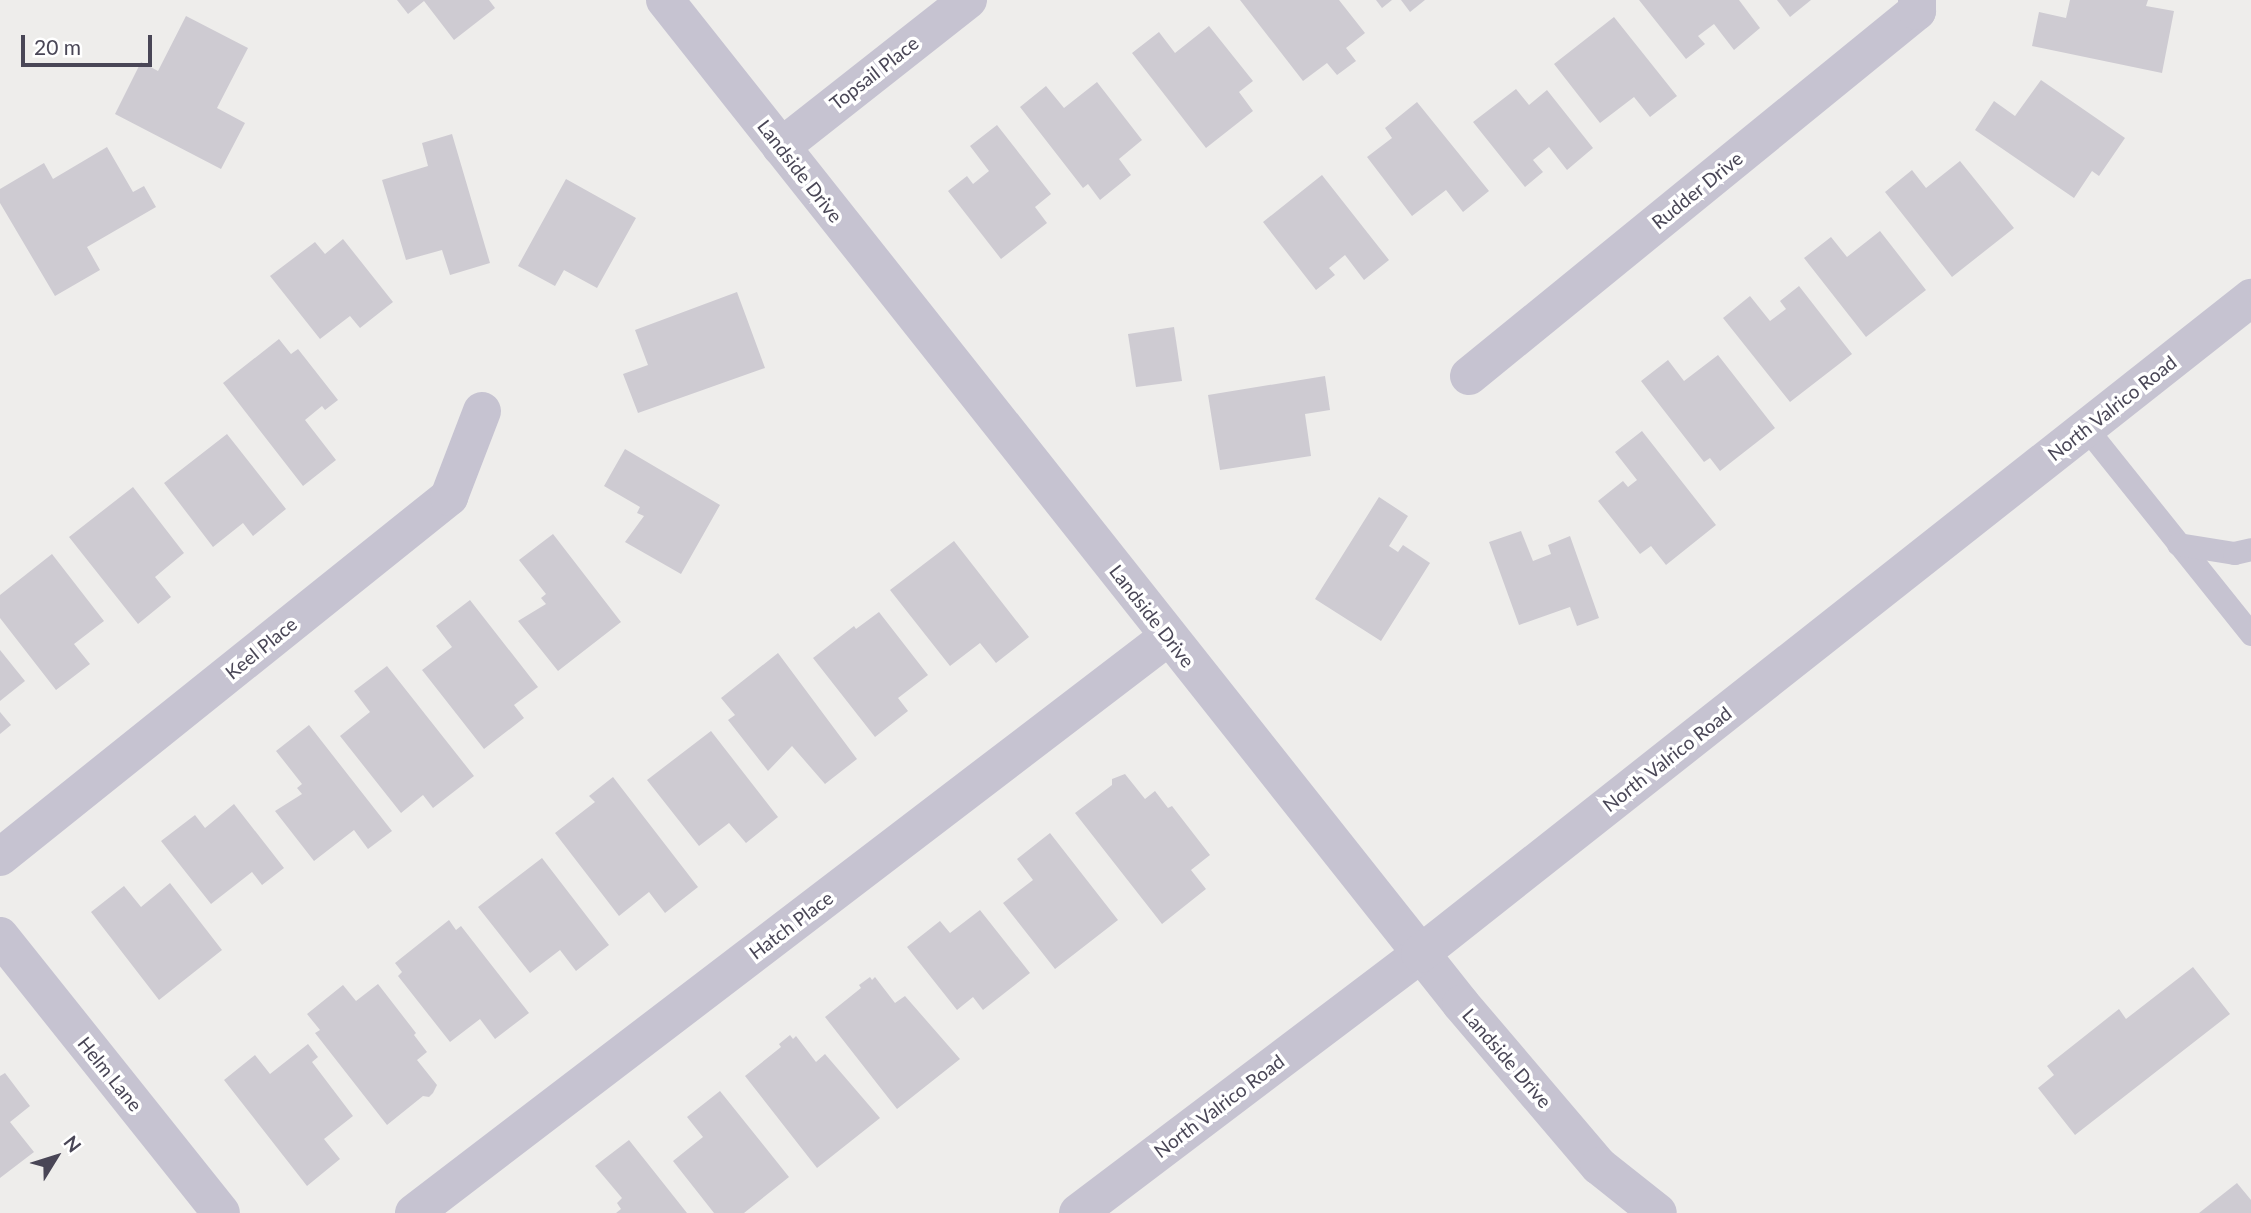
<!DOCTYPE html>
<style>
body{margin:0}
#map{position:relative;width:2251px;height:1213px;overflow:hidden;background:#eeedeb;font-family:Lato,sans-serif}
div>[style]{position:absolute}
.building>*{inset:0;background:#cecbd2}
.service>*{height:23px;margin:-11.5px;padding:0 11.5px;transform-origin:11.5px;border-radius:11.5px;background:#c6c3d1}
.minor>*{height:38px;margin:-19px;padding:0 19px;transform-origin:19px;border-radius:19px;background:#c6c3d1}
.tertiary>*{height:38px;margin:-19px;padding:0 19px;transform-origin:19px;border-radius:19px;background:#c6c3d1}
span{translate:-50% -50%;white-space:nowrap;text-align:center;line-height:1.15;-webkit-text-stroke:7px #fff;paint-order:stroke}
.street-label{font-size:19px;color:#494656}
.north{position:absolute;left:21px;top:1122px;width:70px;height:70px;-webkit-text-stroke:5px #fff;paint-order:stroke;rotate:52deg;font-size:19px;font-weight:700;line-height:28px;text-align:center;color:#494656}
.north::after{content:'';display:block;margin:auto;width:24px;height:32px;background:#494656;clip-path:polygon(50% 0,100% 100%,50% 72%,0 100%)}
.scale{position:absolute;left:21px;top:35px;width:131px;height:32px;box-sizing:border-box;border:4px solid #494656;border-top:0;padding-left:9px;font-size:21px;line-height:24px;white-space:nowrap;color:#494656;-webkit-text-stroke:5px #fff;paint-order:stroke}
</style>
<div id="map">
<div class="building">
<div style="clip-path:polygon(397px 0,489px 0,495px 8px,454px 40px,424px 1px,408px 14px)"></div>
<div style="clip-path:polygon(1240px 0,1339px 0,1365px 33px,1346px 48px,1356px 61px,1337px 75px,1327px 63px,1303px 81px)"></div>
<div style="clip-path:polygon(1376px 0,1392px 0,1382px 8px)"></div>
<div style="clip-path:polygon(1401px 0,1425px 0,1410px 12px)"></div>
<div style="clip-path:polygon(1639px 0,1739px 0,1760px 28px,1734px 50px,1714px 24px,1698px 36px,1705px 44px,1686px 59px)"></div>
<div style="clip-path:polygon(1777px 0,1811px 0,1790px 17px)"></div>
<div style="clip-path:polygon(2070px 0,2148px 0,2146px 6px,2174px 11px,2162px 73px,2032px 46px,2039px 12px,2066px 18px)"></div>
<div style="clip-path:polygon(186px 16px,248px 48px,217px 108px,245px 123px,221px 169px,115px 114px,141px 62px,158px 71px)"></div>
<div style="clip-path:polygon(1614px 17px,1677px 96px,1650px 117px,1634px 97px,1600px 123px,1554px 64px)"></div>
<div style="clip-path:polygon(1209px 26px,1253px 81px,1239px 92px,1253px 111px,1206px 148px,1132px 53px,1159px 32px,1175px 53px)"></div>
<div style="clip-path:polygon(2041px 80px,2125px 138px,2099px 176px,2092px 171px,2074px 198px,1975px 130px,1994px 101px,2015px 116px)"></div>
<div style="clip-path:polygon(1097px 82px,1142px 140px,1119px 159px,1131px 175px,1100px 200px,1088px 184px,1083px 188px,1020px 107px,1046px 86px,1064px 108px)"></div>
<div style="clip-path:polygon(1516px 89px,1529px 105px,1547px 90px,1593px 148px,1567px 170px,1549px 147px,1533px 160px,1543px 172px,1525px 187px,1473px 122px)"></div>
<div style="clip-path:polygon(1417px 102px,1489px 191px,1463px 212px,1446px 190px,1412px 216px,1367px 157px,1392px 138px,1385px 128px)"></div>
<div style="clip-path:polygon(997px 125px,1051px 194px,1035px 207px,1047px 223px,1001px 259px,948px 191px,967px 176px,973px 184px,989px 171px,970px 146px)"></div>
<div style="clip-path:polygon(452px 134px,490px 263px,450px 275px,442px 250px,406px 260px,382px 180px,428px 166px,422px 143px)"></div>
<div style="clip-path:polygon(107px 147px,133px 192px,144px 186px,156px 207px,87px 247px,100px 270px,55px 296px,0 203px,0 189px,44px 163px,53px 179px)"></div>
<div style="clip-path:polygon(1960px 161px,2014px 228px,1952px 277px,1885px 192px,1912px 170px,1926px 188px)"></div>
<div style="clip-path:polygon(1322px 175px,1389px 260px,1364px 280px,1345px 255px,1329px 268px,1335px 275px,1316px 290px,1263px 222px)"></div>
<div style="clip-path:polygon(566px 179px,636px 218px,597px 288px,564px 270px,555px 286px,518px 266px)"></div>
<div style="clip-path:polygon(1880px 231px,1926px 290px,1866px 337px,1804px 258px,1831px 237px,1847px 257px)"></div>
<div style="clip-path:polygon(343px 239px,393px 302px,360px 328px,350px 316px,320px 339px,270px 276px,315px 242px,325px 254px)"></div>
<div style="clip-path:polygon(1799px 286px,1852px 354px,1790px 402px,1723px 318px,1750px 296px,1770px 321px,1786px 309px,1780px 301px)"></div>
<div style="clip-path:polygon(737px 292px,765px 368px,638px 413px,623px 374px,648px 365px,635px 330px)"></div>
<div style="clip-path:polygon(1174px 327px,1182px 381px,1136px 387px,1128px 334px)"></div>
<div style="clip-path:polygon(279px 339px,291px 354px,298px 349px,338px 400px,325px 410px,322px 406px,305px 420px,336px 460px,303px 486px,223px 383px)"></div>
<div style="clip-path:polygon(1718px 355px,1775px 428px,1720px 471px,1710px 458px,1704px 462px,1641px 381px,1668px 360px,1684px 381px)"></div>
<div style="clip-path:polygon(1325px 376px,1330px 410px,1305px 414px,1311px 456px,1220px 470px,1208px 395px)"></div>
<div style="clip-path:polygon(1642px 431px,1716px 525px,1666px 565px,1651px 546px,1640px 554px,1598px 501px,1623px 481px,1628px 487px,1637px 480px,1615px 452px)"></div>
<div style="clip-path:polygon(227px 434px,286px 509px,253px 536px,243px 523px,213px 547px,164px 483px)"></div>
<div style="clip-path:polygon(625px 449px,720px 505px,681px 574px,625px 542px,644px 516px,637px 513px,640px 507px,604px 486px)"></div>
<div style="clip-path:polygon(133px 487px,184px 553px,155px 577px,171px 597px,138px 624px,69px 537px)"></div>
<div style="clip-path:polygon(1379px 497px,1408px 516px,1389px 546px,1398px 552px,1403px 545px,1430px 563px,1381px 641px,1315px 599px)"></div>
<div style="clip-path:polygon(1521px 531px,1533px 561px,1551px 554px,1548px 545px,1570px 536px,1599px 618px,1577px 626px,1570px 607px,1519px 625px,1489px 542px)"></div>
<div style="clip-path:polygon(553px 534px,621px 622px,558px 671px,518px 621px,546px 604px,541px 598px,546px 594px,519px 560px)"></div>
<div style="clip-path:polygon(954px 541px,1029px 637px,996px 663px,980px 643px,950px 666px,890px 590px)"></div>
<div style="clip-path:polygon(52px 554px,104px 621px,74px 644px,90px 664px,56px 690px,0 618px,0 595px)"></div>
<div style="clip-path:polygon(470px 600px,538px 687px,514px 705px,524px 718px,484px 749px,422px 670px,452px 647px,436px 626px)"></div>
<div style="clip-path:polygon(879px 612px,928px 675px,898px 698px,908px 711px,875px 737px,813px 658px,854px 626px,856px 629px)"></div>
<div style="clip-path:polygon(0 650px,25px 681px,0 701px)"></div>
<div style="clip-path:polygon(778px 653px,857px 759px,825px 784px,792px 746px,768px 771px,728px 720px,735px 715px,721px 698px)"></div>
<div style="clip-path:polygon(387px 666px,474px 776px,433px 808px,423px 795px,401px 813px,340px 736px,370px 712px,354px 691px)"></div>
<div style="clip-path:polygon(0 712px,11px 725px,0 734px)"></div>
<div style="clip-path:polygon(309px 725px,392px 831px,368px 849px,354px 830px,314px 861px,275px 811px,302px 794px,297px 788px,302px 784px,276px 751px)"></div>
<div style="clip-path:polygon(711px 731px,778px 817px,746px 843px,729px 823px,699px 846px,647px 780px)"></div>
<div style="clip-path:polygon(1125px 774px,1145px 799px,1155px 791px,1168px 808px,1172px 806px,1210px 855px,1191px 870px,1206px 889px,1162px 924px,1075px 813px,1112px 785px,1112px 779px)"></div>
<div style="clip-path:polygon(613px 777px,698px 887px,665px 913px,649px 892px,619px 916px,555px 833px,595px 802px,589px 796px)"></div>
<div style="clip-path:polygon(234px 804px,284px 868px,262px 885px,252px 872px,211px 904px,161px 841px,195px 815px,205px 828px)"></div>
<div style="clip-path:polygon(1050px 833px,1118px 920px,1055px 969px,1003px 903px,1033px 880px,1017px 859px)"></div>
<div style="clip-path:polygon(542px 858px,609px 945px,576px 971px,560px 950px,530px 973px,478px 907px)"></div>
<div style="clip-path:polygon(170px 883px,222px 950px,159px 1000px,91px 912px,124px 886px,141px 907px)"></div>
<div style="clip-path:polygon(980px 910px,1030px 973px,983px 1010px,973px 997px,957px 1010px,907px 947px,940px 921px,950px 933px)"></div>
<div style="clip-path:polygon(449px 920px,456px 930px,461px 926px,529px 1013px,495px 1039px,480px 1019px,450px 1042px,398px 976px,402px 972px,395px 963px)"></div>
<div style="clip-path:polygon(2193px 967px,2230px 1014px,2075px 1135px,2038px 1088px,2054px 1075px,2047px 1066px,2119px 1009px,2126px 1019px)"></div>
<div style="clip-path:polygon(870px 977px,872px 980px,875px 977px,895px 1003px,905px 996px,960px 1059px,897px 1109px,825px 1017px,861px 988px,859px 985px)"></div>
<div style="clip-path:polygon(378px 984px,416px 1033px,414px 1035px,427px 1052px,417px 1060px,437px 1085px,433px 1093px,429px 1097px,423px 1096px,387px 1125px,315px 1033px,320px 1030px,307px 1014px,343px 985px,356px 1001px)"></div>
<div style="clip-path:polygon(790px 1035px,793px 1039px,796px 1036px,816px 1062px,825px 1054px,880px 1118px,817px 1168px,745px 1076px,781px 1047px,779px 1044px)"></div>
<div style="clip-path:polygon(308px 1044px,318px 1057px,312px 1062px,353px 1116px,324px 1139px,340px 1159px,307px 1186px,224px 1080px,255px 1055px,270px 1074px)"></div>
<div style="clip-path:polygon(5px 1073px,30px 1106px,10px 1122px,34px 1152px,0 1178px,0 1076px)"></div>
<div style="clip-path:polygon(720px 1091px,789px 1177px,744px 1213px,714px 1213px,673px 1161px,703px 1137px,687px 1117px)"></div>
<div style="clip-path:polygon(629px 1140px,687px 1213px,616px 1213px,621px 1209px,617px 1203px,622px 1198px,595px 1166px)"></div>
<div style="clip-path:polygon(2237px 1183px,2251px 1200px,2251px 1213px,2199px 1213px)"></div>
</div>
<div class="service">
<div style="left:2086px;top:428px;width:264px;rotate:51.3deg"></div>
<div style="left:2178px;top:544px;width:57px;rotate:9.1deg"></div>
<div style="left:2234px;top:553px;width:17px;rotate:-13deg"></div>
</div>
<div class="minor">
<div style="left:665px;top:0;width:1281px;rotate:51.59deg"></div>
<div style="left:1461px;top:1004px;width:213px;rotate:49.6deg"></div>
<div style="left:1599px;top:1166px;width:75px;rotate:38.5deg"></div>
<div style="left:781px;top:147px;width:238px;rotate:-38.2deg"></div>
<div style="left:1469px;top:376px;width:578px;rotate:-39.17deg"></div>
<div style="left:1917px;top:11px;width:11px;rotate:-90deg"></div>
<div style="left:0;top:857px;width:576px;rotate:-38.72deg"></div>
<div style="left:449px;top:497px;width:92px;rotate:-69deg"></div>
<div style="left:0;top:936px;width:354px;rotate:51.4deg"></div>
<div style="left:414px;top:1213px;width:949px;rotate:-37.38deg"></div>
</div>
<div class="tertiary">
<div style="left:1078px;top:1213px;width:429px;rotate:-37.1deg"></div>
<div style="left:1420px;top:954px;width:1059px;rotate:-38.29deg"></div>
</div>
<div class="street-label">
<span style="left:874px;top:73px;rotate:-38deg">Topsail Place</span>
<span style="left:800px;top:171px;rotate:52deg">Landside Drive</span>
<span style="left:1697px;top:190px;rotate:-39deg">Rudder Drive</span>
<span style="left:2112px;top:408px;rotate:-38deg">North Valrico Road</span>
<span style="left:1152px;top:616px;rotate:52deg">Landside Drive</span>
<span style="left:261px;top:648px;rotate:-39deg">Keel Place</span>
<span style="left:1667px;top:759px;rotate:-38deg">North Valrico Road</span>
<span style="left:791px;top:925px;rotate:-37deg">Hatch Place</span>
<span style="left:1507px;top:1058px;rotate:49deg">Landside Drive</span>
<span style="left:110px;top:1074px;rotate:51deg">Helm Lane</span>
<span style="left:1219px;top:1106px;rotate:-37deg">North Valrico Road</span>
</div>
<div class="north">N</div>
<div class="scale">20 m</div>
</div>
